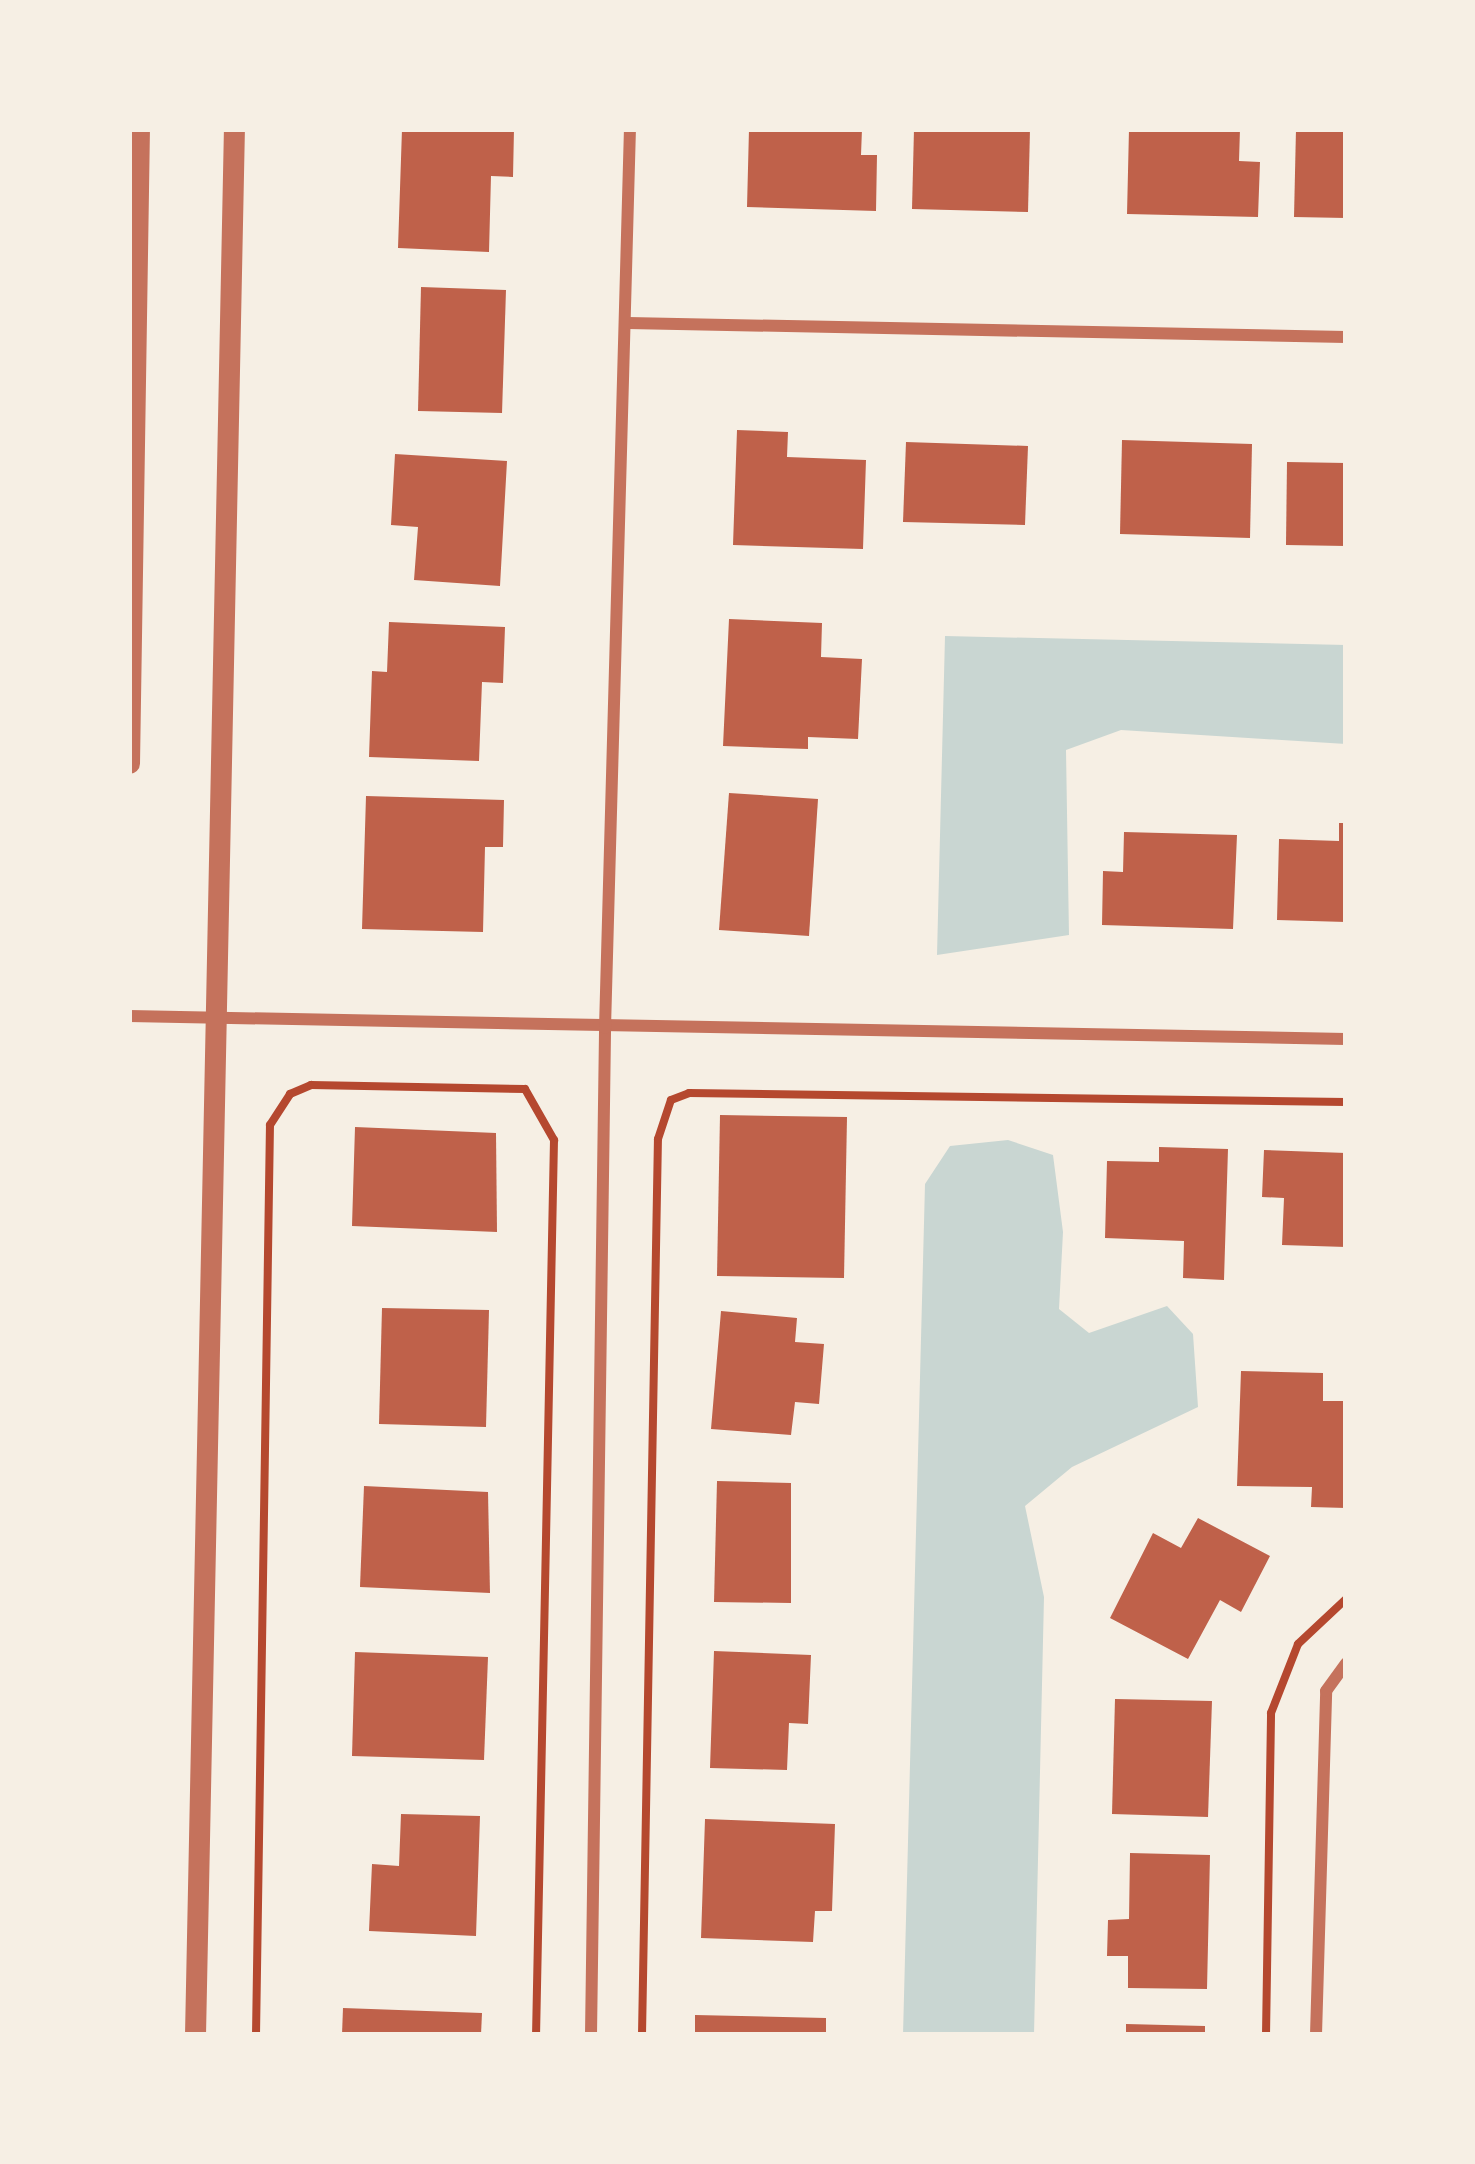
<!DOCTYPE html>
<style>
body{margin:0}
#map{position:relative;width:1475px;height:2164px;overflow:hidden;background:#f6efe4;font-family:"Asap Condensed",sans-serif}
div>[style]{position:absolute}
.water>*{inset:0;background:#c9d6d2}
.building>*{inset:0;background:#bf614a}
.path>*{height:8px;margin:-4px;padding:0 4px;transform-origin:4px;border-radius:4px;background:#b5482f}
.minor>*{height:12px;margin:-6px;padding:0 6px;transform-origin:6px;border-radius:6px;background:#c5725c}
.tertiary>*{height:21px;margin:-10.5px;padding:0 10.5px;transform-origin:10.5px;border-radius:10.5px;background:#c5725c}
span{translate:-50% -50%;white-space:nowrap;text-align:center;line-height:1.15;-webkit-text-stroke:9px #f6efe4;paint-order:stroke}
.frame{position:absolute;inset:0;border:132px solid #f6efe4;pointer-events:none}
</style>
<div id="map">
<div class="water">
<div style="clip-path:polygon(945px 636px,1346px 645px,1346px 744px,1121px 730px,1066px 750px,1069px 935px,937px 955px)"></div>
<div style="clip-path:polygon(1008px 1140px,1053px 1155px,1063px 1232px,1059px 1309px,1089px 1333px,1167px 1306px,1193px 1334px,1198px 1407px,1072px 1467px,1025px 1506px,1044px 1597px,1034px 2035px,903px 2035px,925px 1184px,950px 1146px)"></div>
</div>
<div class="building">
<div style="clip-path:polygon(402px 129px,514px 129px,513px 177px,491px 176px,489px 252px,398px 248px)"></div>
<div style="clip-path:polygon(749px 129px,862px 129px,861px 155px,877px 155px,876px 211px,747px 207px)"></div>
<div style="clip-path:polygon(914px 129px,1030px 129px,1028px 212px,912px 209px)"></div>
<div style="clip-path:polygon(1129px 129px,1240px 129px,1239px 161px,1260px 162px,1258px 217px,1127px 214px)"></div>
<div style="clip-path:polygon(1296px 129px,1346px 129px,1346px 218px,1294px 217px)"></div>
<div style="clip-path:polygon(421px 287px,506px 290px,502px 413px,418px 411px)"></div>
<div style="clip-path:polygon(737px 430px,788px 432px,787px 457px,866px 460px,863px 549px,733px 545px)"></div>
<div style="clip-path:polygon(1122px 440px,1252px 444px,1250px 538px,1120px 534px)"></div>
<div style="clip-path:polygon(906px 442px,1028px 446px,1025px 525px,903px 522px)"></div>
<div style="clip-path:polygon(395px 454px,507px 461px,500px 586px,414px 580px,418px 527px,391px 525px)"></div>
<div style="clip-path:polygon(1287px 462px,1346px 463px,1346px 546px,1286px 545px)"></div>
<div style="clip-path:polygon(729px 619px,822px 623px,821px 657px,862px 659px,858px 739px,808px 737px,808px 749px,723px 746px)"></div>
<div style="clip-path:polygon(389px 622px,505px 627px,503px 683px,482px 682px,479px 761px,369px 757px,372px 671px,387px 672px)"></div>
<div style="clip-path:polygon(729px 793px,818px 799px,809px 936px,719px 930px)"></div>
<div style="clip-path:polygon(366px 796px,504px 800px,503px 847px,485px 847px,483px 932px,362px 929px)"></div>
<div style="clip-path:polygon(1339px 823px,1346px 823px,1346px 922px,1277px 920px,1279px 839px,1339px 841px)"></div>
<div style="clip-path:polygon(1124px 832px,1237px 835px,1233px 929px,1102px 925px,1103px 871px,1123px 872px)"></div>
<div style="clip-path:polygon(720px 1115px,847px 1117px,844px 1278px,717px 1276px)"></div>
<div style="clip-path:polygon(355px 1127px,496px 1133px,497px 1232px,352px 1226px)"></div>
<div style="clip-path:polygon(1159px 1147px,1228px 1149px,1224px 1280px,1183px 1278px,1184px 1241px,1105px 1238px,1107px 1161px,1159px 1162px)"></div>
<div style="clip-path:polygon(1264px 1150px,1346px 1153px,1346px 1247px,1282px 1245px,1284px 1198px,1262px 1197px)"></div>
<div style="clip-path:polygon(382px 1308px,489px 1310px,486px 1427px,379px 1424px)"></div>
<div style="clip-path:polygon(721px 1311px,797px 1318px,795px 1342px,824px 1344px,819px 1404px,795px 1402px,791px 1435px,711px 1429px)"></div>
<div style="clip-path:polygon(1241px 1371px,1323px 1373px,1323px 1401px,1346px 1401px,1346px 1508px,1311px 1507px,1312px 1487px,1237px 1486px)"></div>
<div style="clip-path:polygon(717px 1481px,791px 1483px,791px 1603px,714px 1602px)"></div>
<div style="clip-path:polygon(364px 1486px,488px 1492px,490px 1593px,360px 1587px)"></div>
<div style="clip-path:polygon(1198px 1518px,1270px 1556px,1241px 1612px,1220px 1600px,1188px 1659px,1110px 1618px,1153px 1533px,1181px 1548px)"></div>
<div style="clip-path:polygon(714px 1651px,811px 1655px,808px 1724px,789px 1723px,787px 1770px,710px 1768px)"></div>
<div style="clip-path:polygon(355px 1652px,488px 1657px,484px 1760px,352px 1756px)"></div>
<div style="clip-path:polygon(1115px 1699px,1212px 1701px,1208px 1817px,1112px 1814px)"></div>
<div style="clip-path:polygon(401px 1814px,480px 1816px,476px 1936px,369px 1931px,372px 1864px,399px 1866px)"></div>
<div style="clip-path:polygon(705px 1819px,835px 1824px,832px 1911px,815px 1911px,813px 1942px,701px 1938px)"></div>
<div style="clip-path:polygon(1130px 1853px,1210px 1855px,1207px 1989px,1128px 1988px,1128px 1956px,1107px 1956px,1108px 1920px,1129px 1919px)"></div>
<div style="clip-path:polygon(343px 2008px,482px 2013px,481px 2035px,342px 2035px)"></div>
<div style="clip-path:polygon(695px 2015px,826px 2018px,826px 2035px,695px 2035px)"></div>
<div style="clip-path:polygon(1126px 2024px,1205px 2026px,1205px 2035px,1126px 2035px)"></div>
</div>
<div class="path">
<div style="left:256px;top:2035px;width:910px;rotate:-89.12deg"></div>
<div style="left:270px;top:1125px;width:37px;rotate:-57deg"></div>
<div style="left:290px;top:1094px;width:23px;rotate:-23deg"></div>
<div style="left:311px;top:1085px;width:214px;rotate:1.1deg"></div>
<div style="left:525px;top:1089px;width:59px;rotate:60.4deg"></div>
<div style="left:554px;top:1140px;width:895px;rotate:91.15deg"></div>
<div style="left:642px;top:2035px;width:896px;rotate:-88.98deg"></div>
<div style="left:658px;top:1139px;width:41px;rotate:-71.6deg"></div>
<div style="left:671px;top:1100px;width:19px;rotate:-21deg"></div>
<div style="left:689px;top:1093px;width:657px;rotate:0.78deg"></div>
<div style="left:1266px;top:2035px;width:322px;rotate:-89.1deg"></div>
<div style="left:1271px;top:1713px;width:74px;rotate:-68.6deg"></div>
<div style="left:1298px;top:1644px;width:66px;rotate:-43.2deg"></div>
</div>
<div class="minor">
<div style="left:628px;top:323px;width:718px;rotate:1.12deg"></div>
<div style="left:129px;top:1016px;width:1217px;rotate:1.08deg"></div>
<div style="left:591px;top:2035px;width:1007px;rotate:-89.2deg"></div>
<div style="left:605px;top:1028px;width:899px;rotate:-88.41deg"></div>
<div style="left:1316px;top:2035px;width:344px;rotate:-88.3deg"></div>
<div style="left:1326px;top:1691px;width:34px;rotate:-54deg"></div>
</div>
<div class="tertiary">
<div style="left:129px;top:763px;width:634px;rotate:-89.1deg"></div>
<div style="left:195px;top:2035px;width:1906px;rotate:-88.83deg"></div>
</div>
<div class="frame"></div>
</div>
